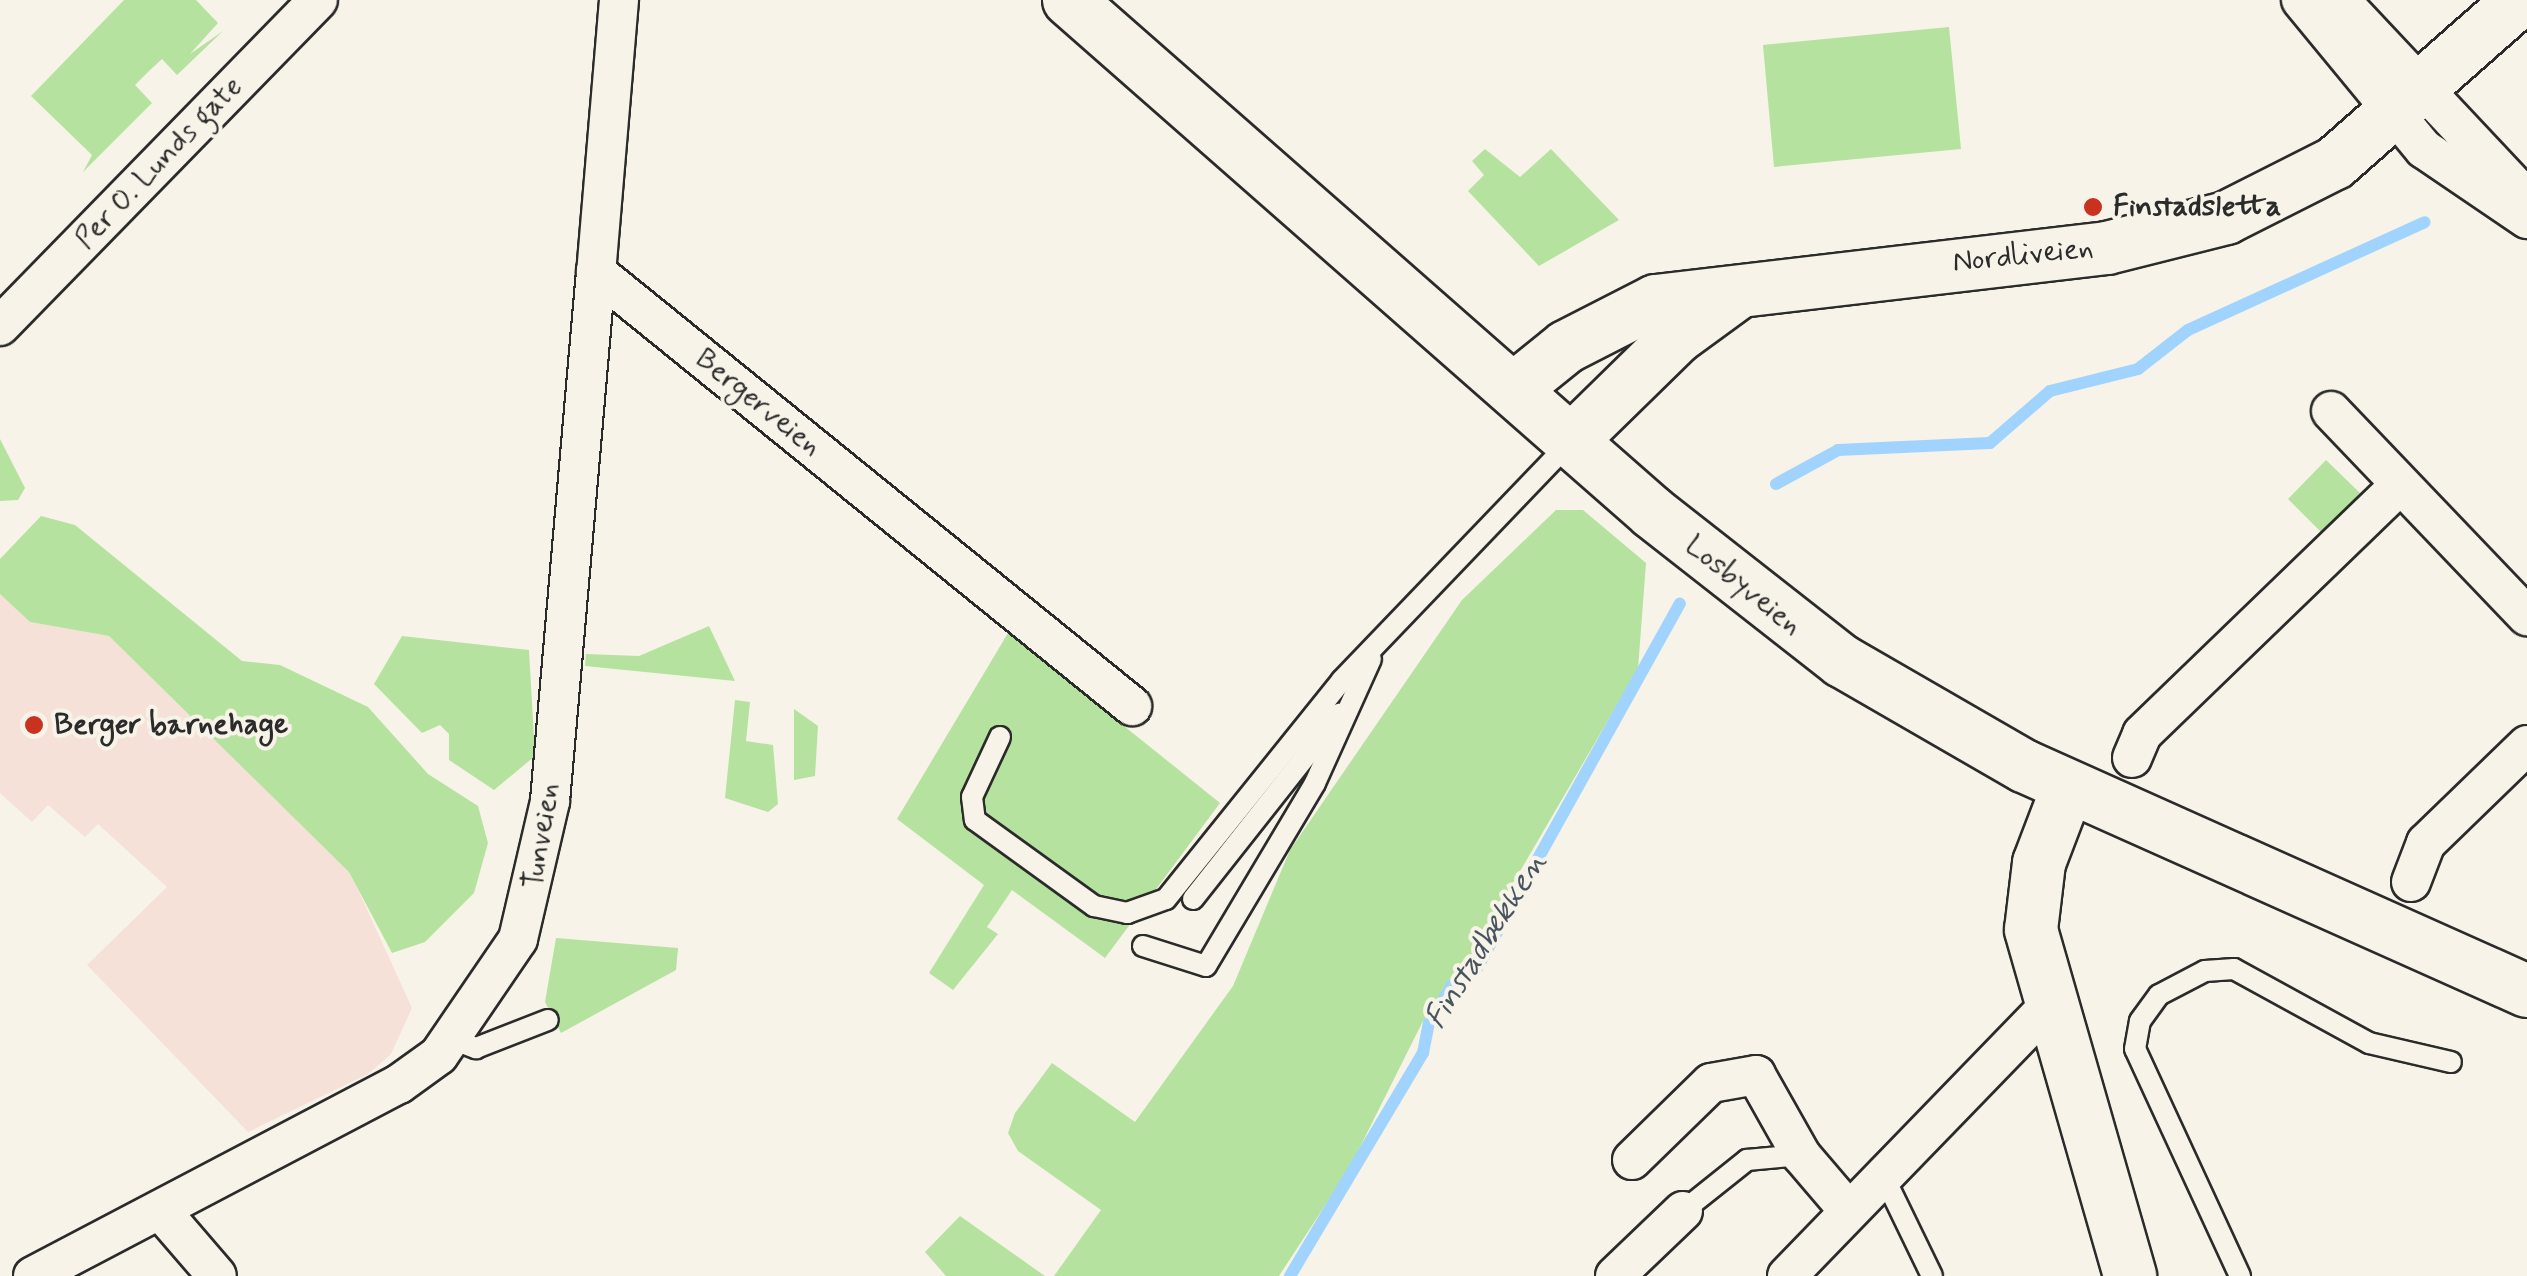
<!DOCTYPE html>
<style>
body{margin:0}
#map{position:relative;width:2527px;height:1276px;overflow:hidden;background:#f7f3e8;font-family:Mynerve,sans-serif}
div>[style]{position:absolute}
.built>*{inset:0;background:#f6e1d8}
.green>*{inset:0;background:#b6e29f}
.stream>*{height:12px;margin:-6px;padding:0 6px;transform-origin:6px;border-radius:6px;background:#a0d4fe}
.roads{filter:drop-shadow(2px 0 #2b2b2b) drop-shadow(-2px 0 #2b2b2b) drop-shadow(0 2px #2b2b2b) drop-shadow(0 -2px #2b2b2b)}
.service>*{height:20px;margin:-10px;padding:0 10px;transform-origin:10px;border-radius:10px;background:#f7f3e8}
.minor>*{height:38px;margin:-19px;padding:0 19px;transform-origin:19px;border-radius:19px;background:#f7f3e8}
.secondary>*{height:52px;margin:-26px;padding:0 26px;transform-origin:26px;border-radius:26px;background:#f7f3e8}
.dots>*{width:28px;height:28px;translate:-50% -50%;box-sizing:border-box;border:5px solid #f7f3e8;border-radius:50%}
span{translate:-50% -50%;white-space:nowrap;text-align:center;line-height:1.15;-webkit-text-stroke:8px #f7f3e8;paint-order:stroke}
.street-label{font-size:30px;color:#2b2b2b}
.poi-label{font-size:30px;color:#2b2b2b;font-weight:700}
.left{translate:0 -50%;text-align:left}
.water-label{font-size:32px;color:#485560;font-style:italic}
</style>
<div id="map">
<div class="built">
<div style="clip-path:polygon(0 594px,30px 622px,109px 636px,350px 872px,412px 1008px,391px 1054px,368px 1074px,248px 1132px,87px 965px,167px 887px,98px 824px,85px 837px,48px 805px,32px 822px,0 793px)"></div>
</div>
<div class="green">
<div style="clip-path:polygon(124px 0,196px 0,218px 23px,190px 54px,223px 31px,177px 75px,162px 59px,149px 71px,135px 85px,152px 103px,83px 172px,92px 155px,31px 96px)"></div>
<div style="clip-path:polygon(1949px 27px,1961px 149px,1774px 167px,1763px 45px)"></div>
<div style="clip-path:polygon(1485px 149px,1520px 177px,1551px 149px,1619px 220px,1539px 266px,1468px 191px,1484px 175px,1472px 161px)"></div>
<div style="clip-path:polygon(0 439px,25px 488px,18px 500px,0 501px)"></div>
<div style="clip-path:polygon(2326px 460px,2361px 494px,2322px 533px,2288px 499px)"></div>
<div style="clip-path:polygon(1556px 510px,1583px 510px,1646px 563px,1638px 669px,1463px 969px,1423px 1021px,1349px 1169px,1279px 1276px,1054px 1276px,1101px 1210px,1018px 1151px,1008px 1133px,1015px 1113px,1052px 1063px,1135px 1122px,1233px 986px,1290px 850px,1462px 600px)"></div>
<div style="clip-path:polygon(41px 516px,75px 525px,242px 661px,280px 665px,368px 707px,428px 774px,478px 806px,488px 843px,474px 893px,425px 942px,392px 953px,349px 872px,109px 636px,30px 622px,0 594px,0 559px)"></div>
<div style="clip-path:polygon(709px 626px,735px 681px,585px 666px,586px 654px,639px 656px)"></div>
<div style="clip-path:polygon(1008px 633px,1220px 803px,1105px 958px,1012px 890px,987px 927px,998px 934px,953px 990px,929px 973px,984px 885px,897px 819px)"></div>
<div style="clip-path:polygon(402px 636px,529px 650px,535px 756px,494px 790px,449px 760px,449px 734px,440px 725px,422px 733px,374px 684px)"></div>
<div style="clip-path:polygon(735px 700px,750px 702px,746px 741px,773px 745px,778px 804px,768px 812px,725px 798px)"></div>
<div style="clip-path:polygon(794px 709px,818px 726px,815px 776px,794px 780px)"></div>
<div style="clip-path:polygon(556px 938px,678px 948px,676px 970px,561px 1033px,545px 1002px)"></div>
<div style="clip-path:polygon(960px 1216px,1035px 1269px,1045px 1276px,946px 1276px,925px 1252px)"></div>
</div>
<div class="stream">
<div style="left:1776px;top:484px;width:71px;rotate:-28.7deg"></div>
<div style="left:1838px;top:450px;width:152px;rotate:-2.6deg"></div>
<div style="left:1990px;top:443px;width:79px;rotate:-40.9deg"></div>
<div style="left:2050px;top:391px;width:91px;rotate:-14deg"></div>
<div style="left:2138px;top:369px;width:63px;rotate:-38deg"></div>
<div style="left:2188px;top:330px;width:260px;rotate:-24.5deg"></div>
<div style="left:1290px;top:1276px;width:260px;rotate:-59.2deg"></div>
<div style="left:1423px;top:1053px;width:31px;rotate:-79deg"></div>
<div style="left:1429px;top:1023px;width:44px;rotate:-58.8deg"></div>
<div style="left:1452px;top:985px;width:30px;rotate:-34deg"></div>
<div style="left:1477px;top:968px;width:417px;rotate:-60.9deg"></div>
</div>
<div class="roads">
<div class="service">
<div style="left:1000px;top:737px;width:66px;rotate:115deg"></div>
<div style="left:972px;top:797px;width:23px;rotate:83deg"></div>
<div style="left:975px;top:820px;width:147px;rotate:35.9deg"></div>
<div style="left:1094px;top:906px;width:34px;rotate:12deg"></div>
<div style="left:1127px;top:913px;width:41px;rotate:-19.7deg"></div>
<div style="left:1166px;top:899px;width:281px;rotate:-51.2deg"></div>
<div style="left:1342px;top:680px;width:331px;rotate:-46.2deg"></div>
<div style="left:1193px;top:899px;width:236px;rotate:-51.7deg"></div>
<div style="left:1143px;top:946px;width:66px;rotate:17.6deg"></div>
<div style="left:1206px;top:966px;width:213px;rotate:-59.2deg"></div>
<div style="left:1315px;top:783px;width:136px;rotate:-65.7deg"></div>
<div style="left:452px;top:1039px;width:26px;rotate:21deg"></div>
<div style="left:476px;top:1048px;width:77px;rotate:-21.3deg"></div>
<div style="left:1883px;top:1175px;width:112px;rotate:64.1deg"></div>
<div style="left:1683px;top:1211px;width:82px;rotate:-38.6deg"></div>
<div style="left:1747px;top:1160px;width:54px;rotate:-5.3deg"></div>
<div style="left:2240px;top:1276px;width:250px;rotate:-114.8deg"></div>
<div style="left:2135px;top:1049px;width:28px;rotate:-80deg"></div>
<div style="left:2140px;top:1021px;width:32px;rotate:-54deg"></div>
<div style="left:2159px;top:995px;width:52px;rotate:-27.6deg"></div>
<div style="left:2205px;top:971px;width:29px;rotate:-4deg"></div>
<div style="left:2234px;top:969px;width:154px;rotate:28.7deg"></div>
<div style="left:2369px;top:1043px;width:84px;rotate:13deg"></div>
</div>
<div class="minor">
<div style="left:619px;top:0;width:273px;rotate:94.8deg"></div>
<div style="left:596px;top:272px;width:690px;rotate:39deg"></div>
<div style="left:2301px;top:0;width:193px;rotate:50.5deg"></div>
<div style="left:2424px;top:149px;width:125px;rotate:34.2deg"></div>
<div style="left:2340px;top:0;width:273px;rotate:46.8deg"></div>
<div style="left:0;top:326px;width:455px;rotate:-45.7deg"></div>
<div style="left:2331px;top:411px;width:284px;rotate:46.3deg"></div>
<div style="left:2132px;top:758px;width:26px;rotate:-67deg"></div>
<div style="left:2142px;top:734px;width:359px;rotate:-44deg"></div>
<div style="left:2411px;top:882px;width:42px;rotate:-69deg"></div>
<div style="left:2426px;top:843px;width:141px;rotate:-44.1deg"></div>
<div style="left:1632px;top:1160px;width:110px;rotate:-44.3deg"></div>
<div style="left:1711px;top:1083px;width:46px;rotate:-10.1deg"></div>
<div style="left:1756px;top:1075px;width:92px;rotate:60.6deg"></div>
<div style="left:1801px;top:1155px;width:72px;rotate:49.5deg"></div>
<div style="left:162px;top:1212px;width:84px;rotate:49.3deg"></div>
<div style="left:33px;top:1276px;width:413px;rotate:-27.7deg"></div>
<div style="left:399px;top:1084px;width:49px;rotate:-35.9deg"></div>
<div style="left:439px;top:1055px;width:140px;rotate:-55.7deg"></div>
<div style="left:518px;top:939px;width:142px;rotate:-76.9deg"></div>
<div style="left:550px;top:801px;width:531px;rotate:-85.03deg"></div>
<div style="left:1615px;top:1276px;width:94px;rotate:-43.7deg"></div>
<div style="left:1787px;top:1276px;width:378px;rotate:-45.9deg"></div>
</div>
<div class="secondary">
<div style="left:1069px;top:0;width:777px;rotate:41.3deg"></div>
<div style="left:1653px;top:513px;width:240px;rotate:38.1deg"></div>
<div style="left:1842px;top:661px;width:210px;rotate:30deg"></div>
<div style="left:2024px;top:766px;width:551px;rotate:24.1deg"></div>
<div style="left:1514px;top:389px;width:67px;rotate:-38.9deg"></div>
<div style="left:1566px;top:347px;width:101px;rotate:-27.1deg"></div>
<div style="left:1656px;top:301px;width:454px;rotate:-6.7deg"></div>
<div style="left:2107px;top:248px;width:123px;rotate:-14.1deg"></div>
<div style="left:2226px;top:218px;width:122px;rotate:-26.8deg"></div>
<div style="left:2335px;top:163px;width:247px;rotate:-41.4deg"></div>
<div style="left:1572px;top:440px;width:146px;rotate:-44.4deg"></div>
<div style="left:1676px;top:338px;width:78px;rotate:-36.1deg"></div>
<div style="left:2068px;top:787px;width:81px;rotate:110.9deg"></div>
<div style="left:2039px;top:863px;width:67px;rotate:96.8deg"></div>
<div style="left:2031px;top:930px;width:360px;rotate:74deg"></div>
</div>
</div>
<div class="dots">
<div style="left:2093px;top:207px;background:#c8321e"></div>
<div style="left:34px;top:725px;background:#c8321e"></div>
</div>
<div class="street-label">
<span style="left:159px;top:163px;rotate:-46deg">Per O. Lunds gate</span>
<span style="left:2023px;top:256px;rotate:-6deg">Nordliveien</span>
<span style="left:758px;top:403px;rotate:39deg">Bergerveien</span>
<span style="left:1743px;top:586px;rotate:39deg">Losbyveien</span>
<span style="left:542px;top:836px;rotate:-81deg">Tunveien</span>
</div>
<div class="poi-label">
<span class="left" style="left:2113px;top:207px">Finstadsletta</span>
<span class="left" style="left:54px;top:725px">Berger barnehage</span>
</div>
<div class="water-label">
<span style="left:1486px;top:941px;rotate:-58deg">Finstadbekken</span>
</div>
</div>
